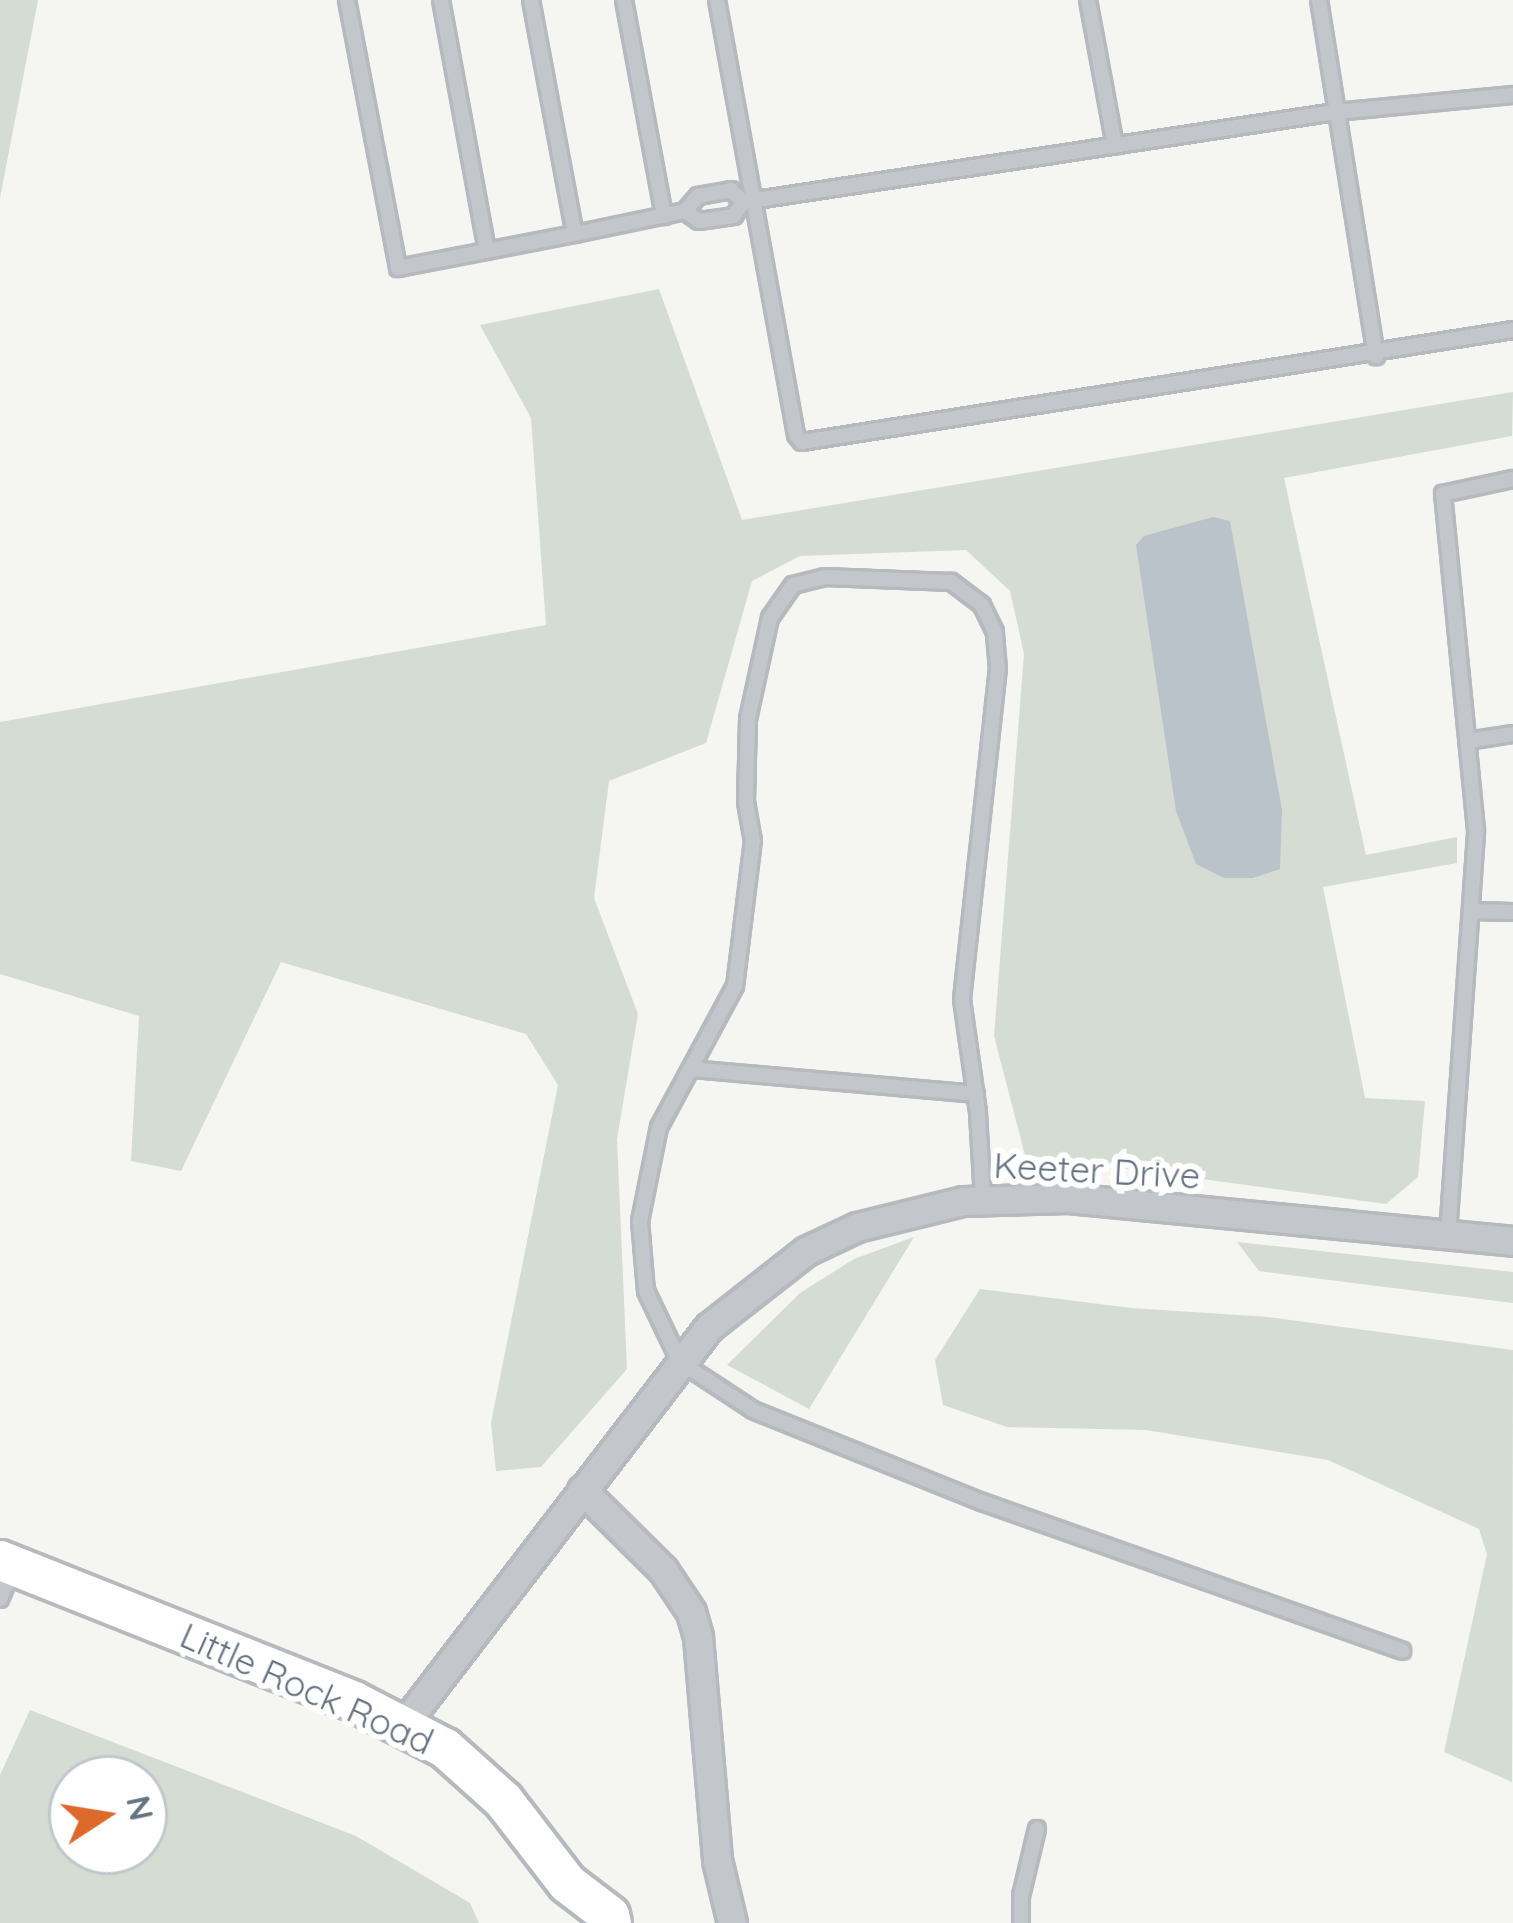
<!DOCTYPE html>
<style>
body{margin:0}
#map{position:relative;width:1513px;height:1923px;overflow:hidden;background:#f5f5f2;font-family:Quicksand,sans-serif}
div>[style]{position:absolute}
.green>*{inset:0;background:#d5dcd3}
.water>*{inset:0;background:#bac3c9}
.roads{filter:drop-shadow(3px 0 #b6b9be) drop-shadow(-3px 0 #b6b9be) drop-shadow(0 3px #b6b9be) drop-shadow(0 -3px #b6b9be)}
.lane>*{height:14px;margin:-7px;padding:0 7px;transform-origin:7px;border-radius:7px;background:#c3c6ca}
.street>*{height:27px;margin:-13.5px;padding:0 13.5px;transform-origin:13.5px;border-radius:13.5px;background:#c3c6ca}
.secondary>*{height:39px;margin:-19.5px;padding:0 19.5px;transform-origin:19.5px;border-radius:19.5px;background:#fff}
span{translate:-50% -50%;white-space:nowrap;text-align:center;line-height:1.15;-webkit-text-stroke:12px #fff;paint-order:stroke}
.street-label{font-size:36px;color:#657282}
.north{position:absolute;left:48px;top:1755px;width:120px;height:120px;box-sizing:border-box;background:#fff;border:3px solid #c1c7cd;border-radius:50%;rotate:78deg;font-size:33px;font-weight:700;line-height:48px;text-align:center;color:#657282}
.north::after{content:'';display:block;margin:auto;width:42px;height:54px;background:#dd692a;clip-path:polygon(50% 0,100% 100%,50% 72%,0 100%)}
</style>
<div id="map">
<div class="green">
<div style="clip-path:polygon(0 0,38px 0,0 198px)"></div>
<div style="clip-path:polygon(659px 289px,742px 520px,1513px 392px,1512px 436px,1284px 478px,1366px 855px,1457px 837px,1457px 863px,1323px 887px,1365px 1098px,1425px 1101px,1418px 1177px,1386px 1204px,1025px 1155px,994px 1036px,1024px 654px,1010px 591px,966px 550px,800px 556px,752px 581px,706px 743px,609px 781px,594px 898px,638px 1014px,617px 1139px,627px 1369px,541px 1467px,496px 1471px,491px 1423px,558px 1085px,526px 1034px,281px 962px,181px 1171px,131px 1161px,139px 1016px,0 974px,0 722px,546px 625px,531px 418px,480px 325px)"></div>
<div style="clip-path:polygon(914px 1237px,809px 1409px,727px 1365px,800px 1293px,854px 1259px)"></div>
<div style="clip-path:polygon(1237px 1242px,1513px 1272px,1513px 1303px,1259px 1271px)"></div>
<div style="clip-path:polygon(980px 1289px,1131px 1308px,1269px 1317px,1513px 1350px,1512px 1782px,1444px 1752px,1487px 1554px,1479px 1529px,1328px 1460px,1146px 1430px,1007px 1427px,943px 1405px,935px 1360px)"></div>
<div style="clip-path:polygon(evenodd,30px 1710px,356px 1836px,470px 1903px,479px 1923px,0 1923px,0 1775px,30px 1710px,72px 1779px,144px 1779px,144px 1851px,72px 1851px,72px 1779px)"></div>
</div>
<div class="water">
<div style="clip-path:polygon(1213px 517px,1230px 521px,1282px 810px,1280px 869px,1253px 878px,1224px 878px,1196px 864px,1176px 811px,1136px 545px,1144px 536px)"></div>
</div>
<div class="roads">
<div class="lane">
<div style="left:347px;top:0;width:273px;rotate:79.2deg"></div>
<div style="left:398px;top:268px;width:180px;rotate:-10.9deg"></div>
<div style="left:441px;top:0;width:255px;rotate:79.6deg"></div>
<div style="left:531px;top:0;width:238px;rotate:79.4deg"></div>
<div style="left:575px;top:234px;width:112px;rotate:-11.8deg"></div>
<div style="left:685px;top:211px;width:20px;rotate:-49deg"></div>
<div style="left:698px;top:196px;width:34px;rotate:-10deg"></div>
<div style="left:731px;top:190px;width:17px;rotate:45deg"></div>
<div style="left:624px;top:0;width:220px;rotate:79.5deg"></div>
<div style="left:717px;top:0;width:442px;rotate:79.7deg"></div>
<div style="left:796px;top:435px;width:9px;rotate:49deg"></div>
<div style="left:802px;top:442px;width:720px;rotate:-8.95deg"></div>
<div style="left:1088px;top:0;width:148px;rotate:79.5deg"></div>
<div style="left:1319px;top:0;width:361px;rotate:80.9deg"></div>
<div style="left:685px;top:211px;width:17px;rotate:36deg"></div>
<div style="left:699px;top:221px;width:35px;rotate:-8deg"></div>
<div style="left:734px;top:216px;width:17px;rotate:-57deg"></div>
<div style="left:743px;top:202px;width:599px;rotate:-8.64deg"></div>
<div style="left:1335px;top:112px;width:179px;rotate:-5.5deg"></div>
<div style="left:1467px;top:741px;width:47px;rotate:-8.7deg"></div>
<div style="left:1471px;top:911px;width:42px;rotate:1.4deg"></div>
<div style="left:691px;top:1069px;width:286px;rotate:5deg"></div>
<div style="left:983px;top:1200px;width:88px;rotate:-93.3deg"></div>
<div style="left:978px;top:1112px;width:114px;rotate:-98.1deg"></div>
<div style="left:962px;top:999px;width:332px;rotate:-83.8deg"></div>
<div style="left:998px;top:669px;width:37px;rotate:-95deg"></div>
<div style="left:995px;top:632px;width:30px;rotate:-116deg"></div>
<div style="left:982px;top:605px;width:39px;rotate:-143deg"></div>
<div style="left:951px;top:582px;width:126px;rotate:-177.7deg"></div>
<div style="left:825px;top:577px;width:33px;rotate:166deg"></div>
<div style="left:793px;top:585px;width:40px;rotate:124.9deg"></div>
<div style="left:770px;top:618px;width:103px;rotate:102.3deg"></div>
<div style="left:748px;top:719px;width:83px;rotate:91.4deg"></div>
<div style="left:746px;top:802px;width:39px;rotate:80deg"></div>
<div style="left:753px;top:840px;width:147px;rotate:97deg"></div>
<div style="left:735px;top:986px;width:160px;rotate:118.3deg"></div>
<div style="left:659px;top:1127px;width:96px;rotate:101.4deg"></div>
<div style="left:640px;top:1221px;width:70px;rotate:85.1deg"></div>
<div style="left:646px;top:1291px;width:79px;rotate:64.4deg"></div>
<div style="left:680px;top:1362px;width:87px;rotate:33.3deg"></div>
<div style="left:753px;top:1410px;width:247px;rotate:21.9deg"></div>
<div style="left:982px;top:1502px;width:446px;rotate:19.5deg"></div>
<div style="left:1448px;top:1234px;width:405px;rotate:-86deg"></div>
<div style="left:1476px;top:830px;width:338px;rotate:-95.6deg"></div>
<div style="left:1443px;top:494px;width:72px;rotate:-12.1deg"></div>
<div style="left:0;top:1599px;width:30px;rotate:-67deg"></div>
<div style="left:1021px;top:1923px;width:27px;rotate:-90deg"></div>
<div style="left:1021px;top:1896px;width:69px;rotate:-76.6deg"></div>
</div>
<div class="street">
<div style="left:582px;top:1490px;width:114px;rotate:44.6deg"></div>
<div style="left:663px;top:1570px;width:50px;rotate:56.3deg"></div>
<div style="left:691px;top:1612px;width:26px;rotate:74deg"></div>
<div style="left:698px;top:1637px;width:224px;rotate:85.1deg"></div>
<div style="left:717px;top:1860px;width:65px;rotate:76.6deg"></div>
<div style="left:403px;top:1725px;width:502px;rotate:-52.45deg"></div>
<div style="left:709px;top:1327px;width:123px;rotate:-38.1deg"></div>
<div style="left:806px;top:1251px;width:56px;rotate:-25.2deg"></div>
<div style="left:857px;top:1227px;width:109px;rotate:-13.8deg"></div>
<div style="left:963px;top:1201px;width:105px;rotate:-1.6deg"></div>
<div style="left:1068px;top:1198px;width:447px;rotate:5.5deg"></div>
</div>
<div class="secondary">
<div style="left:0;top:1560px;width:381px;rotate:21.7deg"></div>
<div style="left:354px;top:1701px;width:102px;rotate:27.3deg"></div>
<div style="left:445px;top:1748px;width:78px;rotate:41.9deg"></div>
<div style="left:503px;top:1800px;width:105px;rotate:52.4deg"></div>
<div style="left:567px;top:1883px;width:53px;rotate:37.3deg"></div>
<div style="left:609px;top:1915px;width:8px;rotate:76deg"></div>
</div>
</div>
<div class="street-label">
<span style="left:1097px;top:1170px;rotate:3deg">Keeter Drive</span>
<span style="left:307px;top:1688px;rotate:24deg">Little Rock Road</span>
</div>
<div class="north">N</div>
</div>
